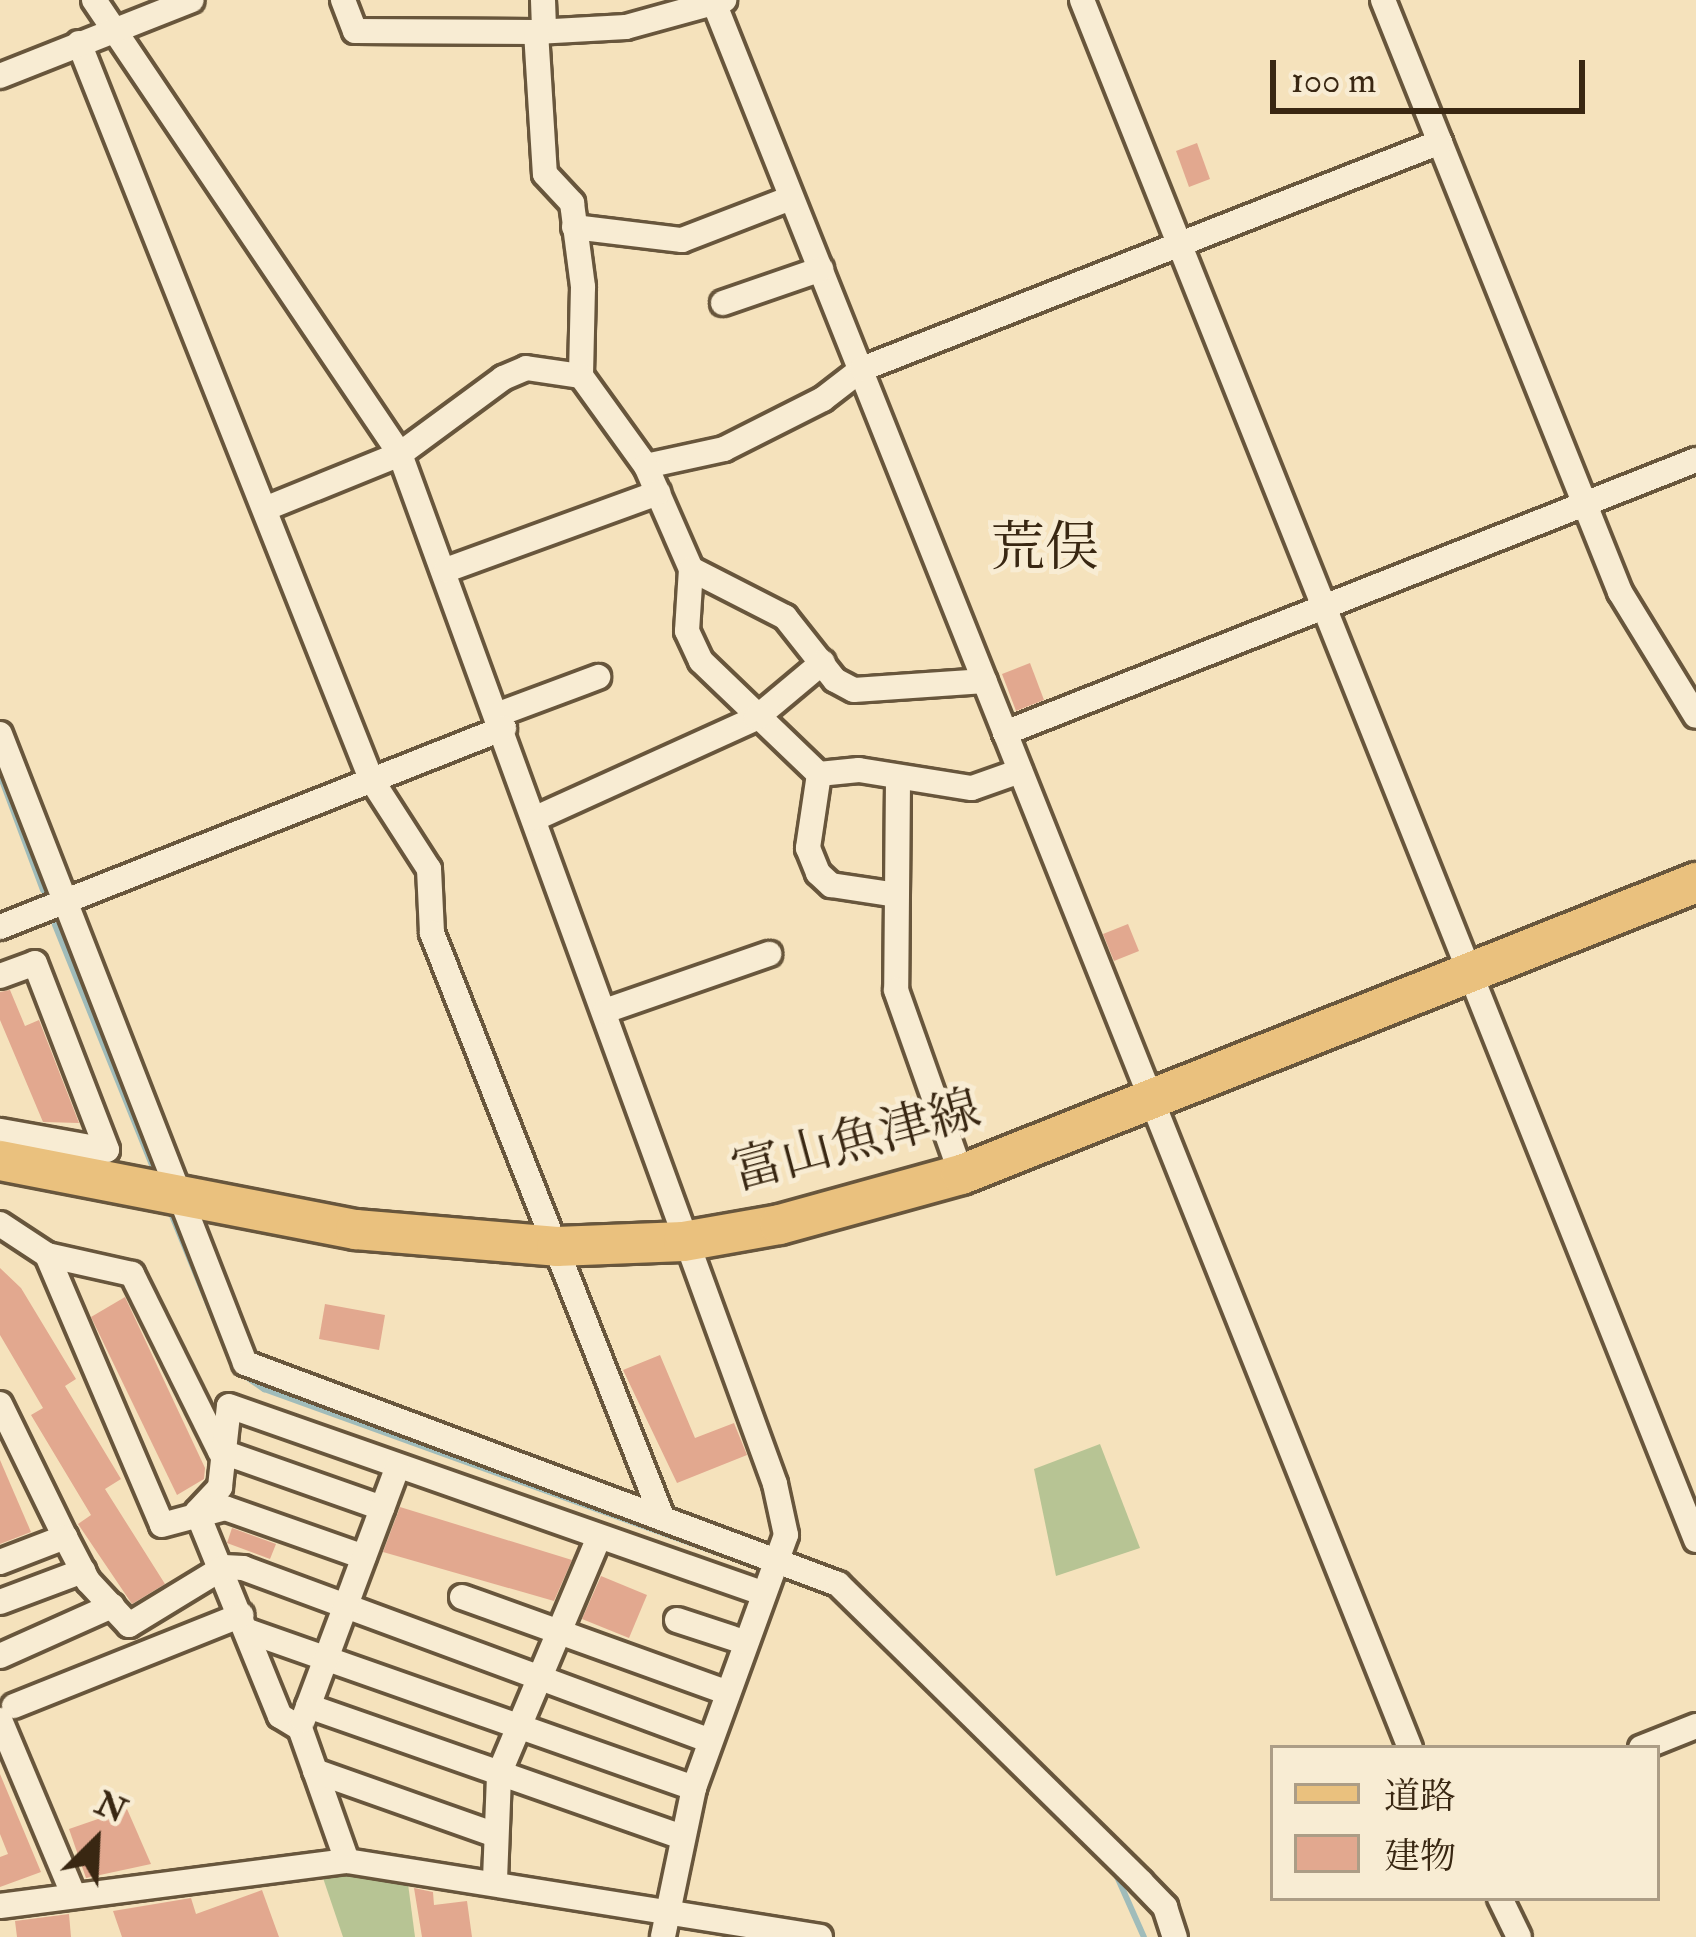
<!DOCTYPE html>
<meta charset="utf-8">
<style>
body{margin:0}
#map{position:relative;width:1696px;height:1937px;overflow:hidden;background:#f5e2bc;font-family:"IM FELL Double Pica","Noto Serif JP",serif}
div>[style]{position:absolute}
.green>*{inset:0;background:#b7c494}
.stream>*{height:6px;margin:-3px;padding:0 3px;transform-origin:3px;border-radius:3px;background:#a0bcba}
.building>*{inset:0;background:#e2a88f}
.roads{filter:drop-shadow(3px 0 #68563c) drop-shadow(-3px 0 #68563c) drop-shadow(0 3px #68563c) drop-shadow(0 -3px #68563c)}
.minor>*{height:24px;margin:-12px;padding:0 12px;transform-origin:12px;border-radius:12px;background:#f8ecd3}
.primary>*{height:39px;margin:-19.5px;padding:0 19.5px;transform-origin:19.5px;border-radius:19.5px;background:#eac17e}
span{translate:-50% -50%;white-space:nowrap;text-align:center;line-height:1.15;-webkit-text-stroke:10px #f8ecd3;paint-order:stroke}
.street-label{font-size:51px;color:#392712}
.neighbourhood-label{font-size:54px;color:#392712}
.legend{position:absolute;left:1270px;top:1745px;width:390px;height:156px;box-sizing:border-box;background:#f8ecd3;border:3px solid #ac9d86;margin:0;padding:15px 21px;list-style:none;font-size:36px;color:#392712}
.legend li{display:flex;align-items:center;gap:24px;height:60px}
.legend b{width:60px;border:3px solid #ac9d86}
.north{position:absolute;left:36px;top:1781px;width:120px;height:120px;-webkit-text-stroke:9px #f8ecd3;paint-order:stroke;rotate:24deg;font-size:33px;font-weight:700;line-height:48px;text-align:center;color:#392712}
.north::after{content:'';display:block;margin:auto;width:42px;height:54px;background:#392712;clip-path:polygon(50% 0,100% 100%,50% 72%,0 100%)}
.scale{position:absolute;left:1270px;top:60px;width:315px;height:54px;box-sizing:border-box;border:6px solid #392712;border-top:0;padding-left:15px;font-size:36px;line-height:42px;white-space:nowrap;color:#392712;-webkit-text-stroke:9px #f8ecd3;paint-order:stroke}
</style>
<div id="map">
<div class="green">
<div style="clip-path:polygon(1100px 1444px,1140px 1548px,1056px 1576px,1034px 1469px)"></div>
<div style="clip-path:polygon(322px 1875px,407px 1876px,415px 1937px,343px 1937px)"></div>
</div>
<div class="stream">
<div style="left:0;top:775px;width:123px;rotate:69.5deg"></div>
<div style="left:55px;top:925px;width:262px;rotate:68deg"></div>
<div style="left:171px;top:1213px;width:140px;rotate:67.8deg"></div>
<div style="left:238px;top:1371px;width:32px;rotate:35deg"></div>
<div style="left:264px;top:1389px;width:521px;rotate:19.86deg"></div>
<div style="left:827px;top:1591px;width:377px;rotate:44.2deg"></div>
<div style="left:1115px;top:1872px;width:71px;rotate:66deg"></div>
</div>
<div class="building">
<div style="clip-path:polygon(1197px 143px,1210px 179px,1189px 187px,1176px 151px)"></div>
<div style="clip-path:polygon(1030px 663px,1044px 700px,1016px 711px,1002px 674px)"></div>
<div style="clip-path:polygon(1128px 924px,1139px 951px,1114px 961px,1103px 934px)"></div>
<div style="clip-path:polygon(10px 990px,25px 1026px,39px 1020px,79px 1123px,43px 1122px,0 1020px,0 992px)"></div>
<div style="clip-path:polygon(0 1268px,21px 1288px,76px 1379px,65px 1386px,121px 1479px,105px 1489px,165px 1584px,132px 1604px,78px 1524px,91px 1515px,31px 1415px,43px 1408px,0 1335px)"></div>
<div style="clip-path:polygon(125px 1297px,205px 1468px,204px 1479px,177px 1495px,91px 1317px)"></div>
<div style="clip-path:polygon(325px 1304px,385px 1315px,379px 1350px,319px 1339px)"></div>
<div style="clip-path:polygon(660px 1355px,695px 1438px,734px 1423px,747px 1455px,677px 1483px,623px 1370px)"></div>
<div style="clip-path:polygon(0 1460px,31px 1532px,0 1544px)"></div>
<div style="clip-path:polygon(400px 1507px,572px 1560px,554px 1601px,383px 1552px)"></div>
<div style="clip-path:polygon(232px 1528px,276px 1544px,270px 1559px,227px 1543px)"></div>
<div style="clip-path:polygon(601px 1576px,647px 1595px,629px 1638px,582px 1619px)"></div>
<div style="clip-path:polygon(0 1774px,41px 1872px,0 1887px,0 1857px,8px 1854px,0 1834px)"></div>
<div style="clip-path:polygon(127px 1809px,151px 1864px,86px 1878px,69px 1829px)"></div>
<div style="clip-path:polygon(414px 1888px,433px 1892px,434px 1905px,467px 1901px,472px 1937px,422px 1937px)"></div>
<div style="clip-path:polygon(262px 1890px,279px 1937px,122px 1937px,113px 1911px,191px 1898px,196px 1914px)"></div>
<div style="clip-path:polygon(69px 1914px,71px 1937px,17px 1937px,15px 1921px)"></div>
</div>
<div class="roads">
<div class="minor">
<div style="left:94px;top:0;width:547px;rotate:56.02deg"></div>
<div style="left:400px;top:454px;width:1096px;rotate:69.99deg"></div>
<div style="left:775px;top:1484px;width:52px;rotate:77.8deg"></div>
<div style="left:786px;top:1535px;width:269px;rotate:110deg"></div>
<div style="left:694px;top:1788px;width:152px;rotate:101.8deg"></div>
<div style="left:343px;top:0;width:33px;rotate:69deg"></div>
<div style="left:355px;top:31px;width:181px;rotate:0.3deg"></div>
<div style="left:536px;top:32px;width:90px;rotate:-3.2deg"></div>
<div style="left:626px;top:27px;width:102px;rotate:-15.4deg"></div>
<div style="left:543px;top:0;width:32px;rotate:88deg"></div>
<div style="left:713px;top:0;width:1882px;rotate:68.26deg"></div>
<div style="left:1082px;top:0;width:1658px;rotate:68.26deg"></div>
<div style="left:1383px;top:0;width:638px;rotate:68.18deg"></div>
<div style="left:1620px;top:592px;width:145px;rotate:58.5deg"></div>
<div style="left:536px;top:32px;width:142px;rotate:86.4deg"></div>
<div style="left:545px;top:174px;width:40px;rotate:47deg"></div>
<div style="left:572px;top:203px;width:85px;rotate:82.5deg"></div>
<div style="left:583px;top:287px;width:89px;rotate:91.3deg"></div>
<div style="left:79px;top:43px;width:792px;rotate:68.36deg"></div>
<div style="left:371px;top:779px;width:107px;rotate:57.2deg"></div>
<div style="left:429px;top:869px;width:64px;rotate:87.3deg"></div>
<div style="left:432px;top:933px;width:628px;rotate:68.5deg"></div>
<div style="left:0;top:76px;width:206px;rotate:-21.6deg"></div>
<div style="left:574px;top:227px;width:109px;rotate:6.9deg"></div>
<div style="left:682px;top:240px;width:117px;rotate:-21.1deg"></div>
<div style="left:723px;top:303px;width:104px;rotate:-19.1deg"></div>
<div style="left:646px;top:466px;width:80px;rotate:-12.3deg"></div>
<div style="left:724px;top:449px;width:111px;rotate:-26.8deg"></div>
<div style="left:823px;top:399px;width:49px;rotate:-37.6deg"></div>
<div style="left:862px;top:369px;width:621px;rotate:-21.44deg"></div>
<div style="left:267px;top:508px;width:144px;rotate:-22.1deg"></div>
<div style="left:400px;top:454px;width:128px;rotate:-36.4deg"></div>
<div style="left:503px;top:378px;width:25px;rotate:-23deg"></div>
<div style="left:526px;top:368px;width:56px;rotate:8.3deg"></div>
<div style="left:581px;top:376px;width:111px;rotate:54.2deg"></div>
<div style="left:646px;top:466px;width:112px;rotate:66.4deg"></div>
<div style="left:691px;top:569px;width:106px;rotate:27.1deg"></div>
<div style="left:785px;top:617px;width:80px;rotate:51.6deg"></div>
<div style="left:835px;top:680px;width:21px;rotate:28deg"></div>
<div style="left:854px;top:690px;width:131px;rotate:-3.9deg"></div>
<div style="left:691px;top:569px;width:62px;rotate:93.7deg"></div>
<div style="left:687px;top:631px;width:33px;rotate:65deg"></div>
<div style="left:701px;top:661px;width:163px;rotate:43.8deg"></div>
<div style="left:819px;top:774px;width:40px;rotate:-5.7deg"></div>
<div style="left:859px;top:770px;width:114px;rotate:9.1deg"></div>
<div style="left:972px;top:788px;width:51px;rotate:-19.5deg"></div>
<div style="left:446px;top:570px;width:226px;rotate:-20deg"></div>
<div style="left:499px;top:714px;width:106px;rotate:-20.5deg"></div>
<div style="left:1005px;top:733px;width:743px;rotate:-21.56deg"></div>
<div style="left:0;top:734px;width:675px;rotate:68.72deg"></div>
<div style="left:245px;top:1363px;width:633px;rotate:20.44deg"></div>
<div style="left:838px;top:1584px;width:425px;rotate:44.5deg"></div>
<div style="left:1141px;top:1882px;width:35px;rotate:46deg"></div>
<div style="left:1165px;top:1907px;width:32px;rotate:72deg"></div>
<div style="left:819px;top:774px;width:75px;rotate:98.5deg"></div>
<div style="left:808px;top:848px;width:27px;rotate:68deg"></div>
<div style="left:818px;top:873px;width:18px;rotate:43deg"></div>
<div style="left:831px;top:885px;width:66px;rotate:8.7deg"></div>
<div style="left:898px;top:781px;width:209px;rotate:90.5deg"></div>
<div style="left:896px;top:990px;width:195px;rotate:70.5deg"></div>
<div style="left:536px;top:818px;width:242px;rotate:-24.4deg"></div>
<div style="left:756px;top:718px;width:87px;rotate:-39.9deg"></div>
<div style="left:0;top:927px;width:542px;rotate:-21.55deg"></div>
<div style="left:0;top:976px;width:37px;rotate:-20deg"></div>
<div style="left:35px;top:963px;width:200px;rotate:68.9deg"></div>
<div style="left:107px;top:1150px;width:109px;rotate:-169.9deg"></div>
<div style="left:605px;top:1011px;width:174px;rotate:-19.2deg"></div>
<div style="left:0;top:1224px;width:56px;rotate:33.4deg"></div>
<div style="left:47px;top:1255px;width:293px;rotate:66.9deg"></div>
<div style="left:162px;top:1525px;width:65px;rotate:-15.1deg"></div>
<div style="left:225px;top:1508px;width:147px;rotate:19.4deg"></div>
<div style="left:47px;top:1255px;width:87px;rotate:12.6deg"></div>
<div style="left:132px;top:1274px;width:198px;rotate:63.6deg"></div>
<div style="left:220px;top:1451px;width:172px;rotate:19.4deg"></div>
<div style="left:0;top:1404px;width:148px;rotate:64deg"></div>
<div style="left:197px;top:1512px;width:34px;rotate:-47deg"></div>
<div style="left:220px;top:1487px;width:81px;rotate:-83.7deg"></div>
<div style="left:229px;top:1406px;width:565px;rotate:19.33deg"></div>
<div style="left:197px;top:1512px;width:220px;rotate:67.9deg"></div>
<div style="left:280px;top:1716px;width:23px;rotate:31deg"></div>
<div style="left:300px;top:1728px;width:141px;rotate:70.5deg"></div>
<div style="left:0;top:1562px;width:70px;rotate:-21deg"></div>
<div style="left:65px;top:1537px;width:50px;rotate:62.4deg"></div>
<div style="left:88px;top:1581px;width:60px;rotate:47deg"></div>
<div style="left:129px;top:1625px;width:111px;rotate:-31.4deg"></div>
<div style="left:224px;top:1567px;width:19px;rotate:3deg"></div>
<div style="left:243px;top:1568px;width:498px;rotate:20.3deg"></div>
<div style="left:462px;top:1597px;width:281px;rotate:19.8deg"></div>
<div style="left:0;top:1602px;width:89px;rotate:-20.5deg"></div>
<div style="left:677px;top:1620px;width:71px;rotate:18.2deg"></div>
<div style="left:248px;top:1631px;width:473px;rotate:19.4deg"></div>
<div style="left:0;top:1656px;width:123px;rotate:-24.1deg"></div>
<div style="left:14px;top:1706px;width:245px;rotate:-21.8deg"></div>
<div style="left:308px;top:1706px;width:396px;rotate:19.3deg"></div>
<div style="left:0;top:1720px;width:189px;rotate:67.2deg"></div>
<div style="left:303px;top:1720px;width:271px;rotate:-69.5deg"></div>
<div style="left:1641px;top:1748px;width:59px;rotate:-21.8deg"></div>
<div style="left:315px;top:1771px;width:192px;rotate:19.5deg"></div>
<div style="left:495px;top:1880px;width:106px;rotate:-87.8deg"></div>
<div style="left:499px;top:1774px;width:254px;rotate:-67.1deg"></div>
<div style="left:1500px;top:1898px;width:43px;rotate:64deg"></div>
<div style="left:0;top:1906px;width:350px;rotate:-7.4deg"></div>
<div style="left:347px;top:1861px;width:479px;rotate:9.1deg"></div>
</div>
<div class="primary">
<div style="left:0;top:1160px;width:362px;rotate:11deg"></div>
<div style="left:355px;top:1229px;width:202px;rotate:4.8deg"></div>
<div style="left:556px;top:1246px;width:127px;rotate:-2.3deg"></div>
<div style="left:683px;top:1241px;width:97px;rotate:-10deg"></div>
<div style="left:779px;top:1224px;width:189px;rotate:-15.4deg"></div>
<div style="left:961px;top:1174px;width:791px;rotate:-21.67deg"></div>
</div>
</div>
<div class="street-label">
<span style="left:856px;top:1141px;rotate:-15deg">富山魚津線</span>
</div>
<div class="neighbourhood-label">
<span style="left:1045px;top:548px">荒俣</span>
</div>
<ul class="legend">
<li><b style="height:15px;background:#eac17e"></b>道路</li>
<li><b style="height:33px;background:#e2a88f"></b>建物</li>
</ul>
<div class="north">N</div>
<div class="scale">100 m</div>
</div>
